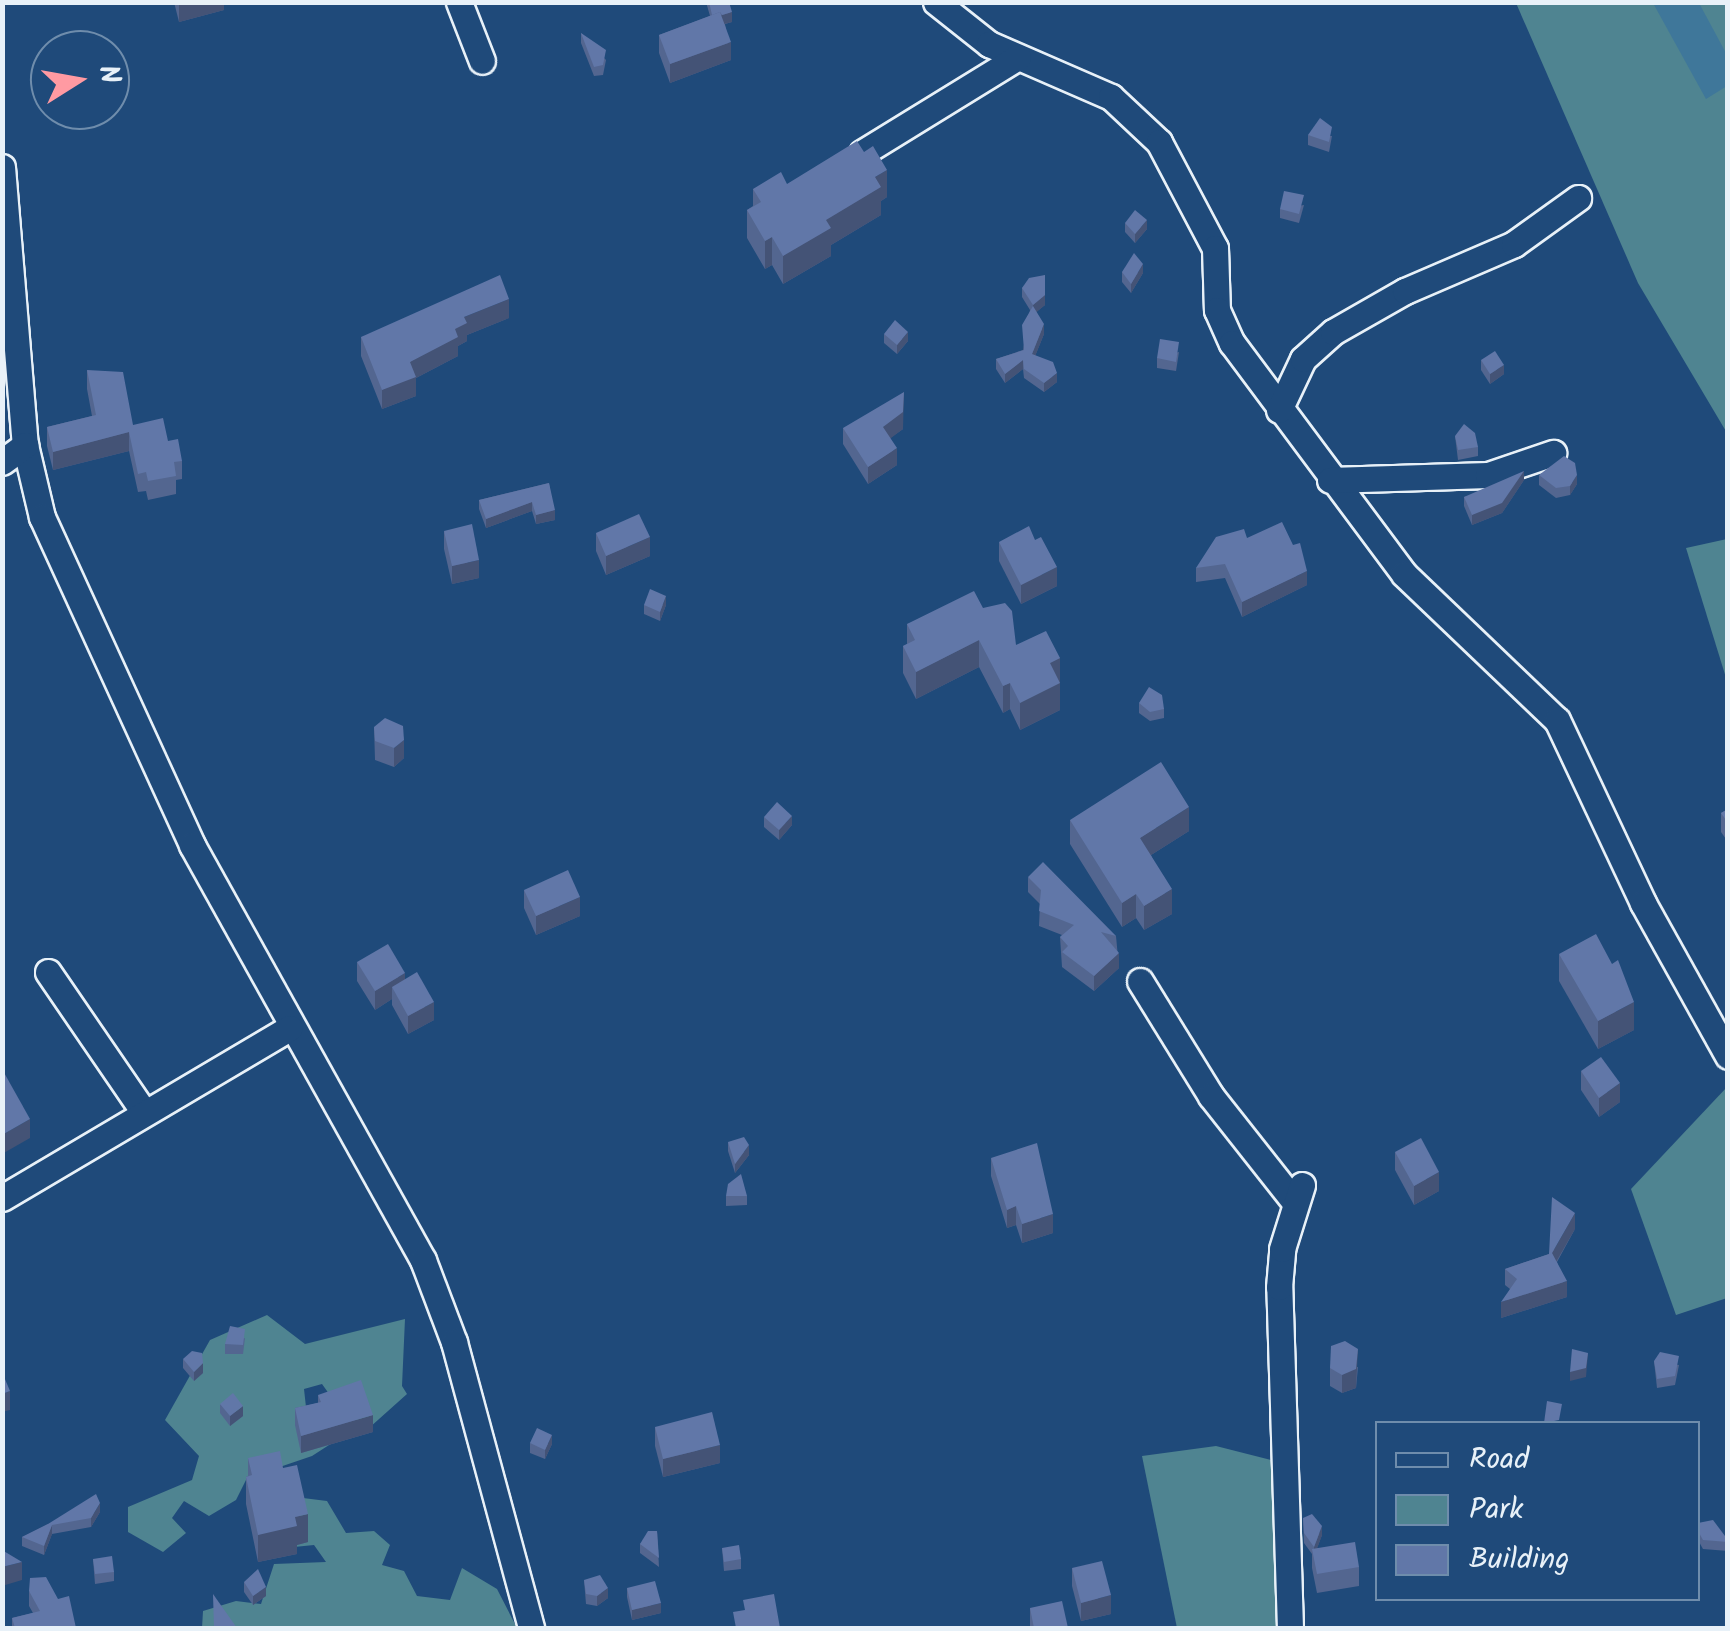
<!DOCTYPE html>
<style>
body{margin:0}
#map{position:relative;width:1730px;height:1631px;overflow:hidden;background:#1f4a7a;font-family:Kalam,sans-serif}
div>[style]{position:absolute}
.green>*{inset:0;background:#4f8491}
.water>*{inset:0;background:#3f779a}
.roads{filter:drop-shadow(2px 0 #e8f1f8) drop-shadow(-2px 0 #e8f1f8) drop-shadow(0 2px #e8f1f8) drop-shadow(0 -2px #e8f1f8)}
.street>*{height:25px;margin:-12.5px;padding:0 12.5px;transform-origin:12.5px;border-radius:12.5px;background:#1f4a7a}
.wall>*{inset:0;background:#536690}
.shaded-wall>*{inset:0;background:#445376}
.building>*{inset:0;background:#6177a8}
span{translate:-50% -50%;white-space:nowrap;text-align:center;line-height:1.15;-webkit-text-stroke:10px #1f4a7a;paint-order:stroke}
.frame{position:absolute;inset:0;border:5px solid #e8f1f8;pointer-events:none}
.legend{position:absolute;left:1375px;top:1421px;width:325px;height:180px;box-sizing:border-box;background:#1f4a7a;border:2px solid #6f8dac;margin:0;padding:12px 18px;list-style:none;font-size:30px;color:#e8f1f8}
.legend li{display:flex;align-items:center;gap:20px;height:50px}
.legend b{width:50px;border:2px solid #6f8dac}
.north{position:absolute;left:30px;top:30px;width:100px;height:100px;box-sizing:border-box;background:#1f4a7a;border:2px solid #6f8dac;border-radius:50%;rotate:79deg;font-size:28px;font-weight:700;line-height:40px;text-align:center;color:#e8f1f8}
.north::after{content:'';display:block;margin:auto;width:35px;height:45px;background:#ff9aa2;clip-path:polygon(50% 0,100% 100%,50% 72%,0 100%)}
</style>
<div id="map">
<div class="green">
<div style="clip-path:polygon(1516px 3px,1727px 3px,1727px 433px,1638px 283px)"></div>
<div style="clip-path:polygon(1727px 539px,1728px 539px,1727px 681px,1686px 548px)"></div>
<div style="clip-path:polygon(1727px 1087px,1727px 1298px,1676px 1315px,1631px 1189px)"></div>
<div style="clip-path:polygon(267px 1315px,305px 1344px,405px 1319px,402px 1386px,407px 1394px,369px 1428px,347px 1419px,322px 1384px,304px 1389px,309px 1434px,343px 1436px,312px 1456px,247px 1478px,236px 1500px,209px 1516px,184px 1501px,172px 1518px,186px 1533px,163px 1552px,128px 1532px,128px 1507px,192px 1480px,199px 1456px,165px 1420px,210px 1340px)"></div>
<div style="clip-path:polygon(1216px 1446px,1275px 1461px,1280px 1628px,1177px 1628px,1142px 1456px)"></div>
<div style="clip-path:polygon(303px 1498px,327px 1501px,346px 1533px,374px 1531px,390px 1545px,382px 1565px,404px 1571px,417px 1596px,450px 1600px,462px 1568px,497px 1589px,517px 1628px,202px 1628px,203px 1611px,236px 1601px,261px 1604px,274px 1564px,326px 1562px,314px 1545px,284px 1548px)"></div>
</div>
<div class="water">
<div style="clip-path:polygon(1653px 3px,1699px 3px,1727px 55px,1727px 86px,1706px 99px)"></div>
</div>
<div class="roads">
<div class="street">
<div style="left:459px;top:2px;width:63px;rotate:68.7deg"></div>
<div style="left:936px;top:2px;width:68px;rotate:38.4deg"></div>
<div style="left:989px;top:44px;width:133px;rotate:23.5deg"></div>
<div style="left:1111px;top:97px;width:66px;rotate:43.2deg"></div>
<div style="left:1159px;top:142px;width:120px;rotate:62.2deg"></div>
<div style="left:1215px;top:248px;width:62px;rotate:88.2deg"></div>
<div style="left:1217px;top:310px;width:36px;rotate:66deg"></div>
<div style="left:1232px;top:343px;width:288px;rotate:53.3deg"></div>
<div style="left:1404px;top:574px;width:211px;rotate:43.7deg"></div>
<div style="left:1557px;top:720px;width:202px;rotate:64.8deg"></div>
<div style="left:1643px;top:903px;width:175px;rotate:60.9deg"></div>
<div style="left:862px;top:153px;width:183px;rotate:-31.6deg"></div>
<div style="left:2px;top:167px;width:279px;rotate:85.3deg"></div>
<div style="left:25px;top:445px;width:74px;rotate:76.7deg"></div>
<div style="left:42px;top:517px;width:361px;rotate:65.4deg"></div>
<div style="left:192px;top:845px;width:475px;rotate:60.9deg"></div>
<div style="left:423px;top:1260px;width:88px;rotate:69.3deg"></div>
<div style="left:454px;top:1342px;width:296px;rotate:74.9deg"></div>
<div style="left:1279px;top:410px;width:56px;rotate:-64.8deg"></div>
<div style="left:1303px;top:359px;width:40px;rotate:-42deg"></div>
<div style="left:1333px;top:332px;width:83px;rotate:-29.7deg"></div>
<div style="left:1405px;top:291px;width:119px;rotate:-23.3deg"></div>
<div style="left:1514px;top:244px;width:79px;rotate:-35.7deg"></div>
<div style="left:2px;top:462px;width:29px;rotate:-36deg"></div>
<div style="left:1330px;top:480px;width:158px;rotate:-1.8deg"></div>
<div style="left:1488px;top:475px;width:69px;rotate:-18.7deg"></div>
<div style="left:48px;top:972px;width:168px;rotate:55.6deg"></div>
<div style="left:1140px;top:981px;width:135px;rotate:58.3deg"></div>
<div style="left:1211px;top:1096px;width:132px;rotate:51.7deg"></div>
<div style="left:2px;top:1198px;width:334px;rotate:-30.6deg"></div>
<div style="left:1290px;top:1628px;width:341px;rotate:-91.8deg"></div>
<div style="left:1279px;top:1287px;width:38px;rotate:-85deg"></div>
<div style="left:1282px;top:1249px;width:67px;rotate:-72.6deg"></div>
</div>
</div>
<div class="wall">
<div style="clip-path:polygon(174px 2px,224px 2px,224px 10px,179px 22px)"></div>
<div style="clip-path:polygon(706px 2px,729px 2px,732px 22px,725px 24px,731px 60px,670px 83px,659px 53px,659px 35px,710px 16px)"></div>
<div style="clip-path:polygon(581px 33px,606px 60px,603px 75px,594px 76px,581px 43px)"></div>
<div style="clip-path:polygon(1308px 135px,1332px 136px,1329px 152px,1308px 145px)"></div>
<div style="clip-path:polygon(787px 184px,887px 197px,881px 201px,881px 215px,831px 245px,831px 256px,783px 284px,772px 265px,765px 269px,747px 238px,747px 210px,753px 206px,753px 189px)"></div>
<div style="clip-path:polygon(1304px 205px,1299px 223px,1280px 218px,1280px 209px)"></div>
<div style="clip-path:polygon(1125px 223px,1147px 229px,1135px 243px,1125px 232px)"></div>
<div style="clip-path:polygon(1122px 272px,1143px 273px,1131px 293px,1122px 282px)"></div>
<div style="clip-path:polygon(1045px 275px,1045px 305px,1036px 312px,1044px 334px,1035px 356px,1057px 382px,1044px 392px,1024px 378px,1023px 369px,1005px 383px,996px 369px,996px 359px,1023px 350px,1030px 310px,1022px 297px,1022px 288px)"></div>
<div style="clip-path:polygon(509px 318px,467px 335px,467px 341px,458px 346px,458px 356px,416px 378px,416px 396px,382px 409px,361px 356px,361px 337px)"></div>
<div style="clip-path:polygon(884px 334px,908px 341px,897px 354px,884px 343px)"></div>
<div style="clip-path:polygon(1179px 352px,1176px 371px,1157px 368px,1157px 358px)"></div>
<div style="clip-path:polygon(1481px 360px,1504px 374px,1490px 384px,1481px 370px)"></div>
<div style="clip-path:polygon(87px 370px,133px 425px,168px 441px,182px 461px,182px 479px,176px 480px,176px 494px,148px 500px,146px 491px,138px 492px,129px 451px,53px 470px,47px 446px,47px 427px,92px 416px,87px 389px)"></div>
<div style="clip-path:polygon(843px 428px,903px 429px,890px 438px,897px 465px,868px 484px,843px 444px)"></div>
<div style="clip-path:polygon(1455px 436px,1478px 447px,1478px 456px,1458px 460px)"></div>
<div style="clip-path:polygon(1539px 475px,1577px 484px,1570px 495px,1556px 498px,1539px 485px)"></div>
<div style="clip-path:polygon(1524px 480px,1502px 513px,1472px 525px,1464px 506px,1464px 497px)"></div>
<div style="clip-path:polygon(549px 483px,555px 520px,536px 524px,532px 511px,486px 528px,479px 509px,479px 500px)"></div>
<div style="clip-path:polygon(444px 531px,479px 578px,452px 584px,444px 549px)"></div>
<div style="clip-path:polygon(596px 533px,650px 556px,606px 575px,596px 551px)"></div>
<div style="clip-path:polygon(1247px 538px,1307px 585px,1242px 617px,1225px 578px,1196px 582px,1196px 568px)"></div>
<div style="clip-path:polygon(999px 542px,1057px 586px,1021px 604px,999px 561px)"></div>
<div style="clip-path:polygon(644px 605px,666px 605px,660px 621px,644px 614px)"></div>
<div style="clip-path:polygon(983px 608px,1016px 645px,1060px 658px,1060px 710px,1020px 730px,1010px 709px,1003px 713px,979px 667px,916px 699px,903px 673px,903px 646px,907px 644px,907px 624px)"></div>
<div style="clip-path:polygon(1139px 703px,1164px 709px,1164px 718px,1150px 721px,1139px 713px)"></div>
<div style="clip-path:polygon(374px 727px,404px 758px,394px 767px,375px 760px)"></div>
<div style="clip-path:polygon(1728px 809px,1728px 842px,1721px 832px,1721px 813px)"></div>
<div style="clip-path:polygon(764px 817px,792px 825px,779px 840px,764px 827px)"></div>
<div style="clip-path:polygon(1070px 820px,1189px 831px,1151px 855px,1172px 914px,1144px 930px,1136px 918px,1122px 927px,1070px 844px)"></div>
<div style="clip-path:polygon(1028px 877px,1116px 936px,1119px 968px,1094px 991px,1062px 967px,1060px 937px,1062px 935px,1039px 926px,1040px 904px,1028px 892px)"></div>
<div style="clip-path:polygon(524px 890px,580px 916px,536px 935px,524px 908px)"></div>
<div style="clip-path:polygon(1559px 954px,1634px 1030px,1598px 1049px,1559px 981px)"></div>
<div style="clip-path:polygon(357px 962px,405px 979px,434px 1020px,408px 1034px,392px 1005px,392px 999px,375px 1010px,357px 981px)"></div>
<div style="clip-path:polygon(1581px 1071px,1620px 1102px,1599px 1117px,1581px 1090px)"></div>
<div style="clip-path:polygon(728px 1142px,749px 1155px,735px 1173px,728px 1151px)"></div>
<div style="clip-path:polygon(1395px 1152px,1439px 1191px,1414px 1205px,1395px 1170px)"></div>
<div style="clip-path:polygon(991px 1158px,1053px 1233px,1022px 1243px,1016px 1225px,1007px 1228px,991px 1176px)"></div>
<div style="clip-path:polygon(726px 1196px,747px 1196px,747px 1205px,726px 1206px)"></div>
<div style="clip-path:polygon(1575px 1229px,1557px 1262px,1567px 1297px,1501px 1318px,1510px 1289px,1505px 1285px,1505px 1269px,1549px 1254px)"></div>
<div style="clip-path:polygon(245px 1338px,243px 1354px,225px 1354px,225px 1344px)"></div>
<div style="clip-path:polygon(183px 1359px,203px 1373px,194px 1381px,183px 1368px)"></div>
<div style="clip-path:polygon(1654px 1361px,1679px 1365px,1675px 1385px,1657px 1388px)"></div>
<div style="clip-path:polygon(1358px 1367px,1356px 1388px,1342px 1393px,1330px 1386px,1330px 1368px)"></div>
<div style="clip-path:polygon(318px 1395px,373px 1432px,301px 1453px,295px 1425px,295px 1408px,318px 1403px)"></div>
<div style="clip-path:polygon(220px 1404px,243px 1416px,230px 1426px,220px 1413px)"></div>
<div style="clip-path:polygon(655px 1427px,720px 1463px,663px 1477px,655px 1446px)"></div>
<div style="clip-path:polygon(530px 1443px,552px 1444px,545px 1459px,530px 1453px)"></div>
<div style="clip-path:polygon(248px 1458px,283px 1468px,308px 1542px,297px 1545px,297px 1554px,258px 1562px,246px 1504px,246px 1477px,248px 1476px)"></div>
<div style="clip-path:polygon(100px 1512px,91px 1527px,52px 1534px,44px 1555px,22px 1546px,22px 1537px,48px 1524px)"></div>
<div style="clip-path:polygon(1303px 1518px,1322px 1535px,1317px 1548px,1359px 1567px,1359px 1586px,1317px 1593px,1312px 1568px,1312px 1554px,1304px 1543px)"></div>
<div style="clip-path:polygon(1698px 1523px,1728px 1540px,1728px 1551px,1703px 1549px,1698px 1540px)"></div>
<div style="clip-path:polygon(657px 1531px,659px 1567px,640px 1553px,640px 1544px)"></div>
<div style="clip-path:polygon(722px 1548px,741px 1559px,741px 1569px,724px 1571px)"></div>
<div style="clip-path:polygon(93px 1559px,114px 1572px,114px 1581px,95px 1584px)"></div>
<div style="clip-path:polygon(1072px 1568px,1111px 1614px,1081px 1621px,1072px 1586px)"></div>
<div style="clip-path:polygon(584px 1580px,608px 1598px,597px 1606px,586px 1604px)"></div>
<div style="clip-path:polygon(244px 1582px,266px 1596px,253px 1605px,244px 1592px)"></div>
<div style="clip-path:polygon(627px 1588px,661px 1613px,632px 1620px,627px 1597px)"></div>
<div style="clip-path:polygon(29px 1591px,76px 1628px,12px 1628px,12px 1618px,33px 1613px,29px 1606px)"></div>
<div style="clip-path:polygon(1030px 1608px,1068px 1628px,1030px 1628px)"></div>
</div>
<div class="shaded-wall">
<div style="clip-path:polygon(182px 2px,224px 2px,224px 10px,179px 22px,179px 3px)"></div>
<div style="clip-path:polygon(732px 12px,732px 22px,713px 27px,713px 18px)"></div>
<div style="clip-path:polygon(731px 42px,731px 60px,670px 83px,670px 64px)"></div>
<div style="clip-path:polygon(887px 170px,887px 197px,881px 201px,881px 215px,831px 245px,831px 256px,783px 284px,783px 256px,875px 177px)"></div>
<div style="clip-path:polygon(1147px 220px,1147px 229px,1135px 243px,1135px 234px)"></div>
<div style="clip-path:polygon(772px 237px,772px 265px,765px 269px,765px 241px)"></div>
<div style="clip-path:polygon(1143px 264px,1143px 273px,1131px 293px,1131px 284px)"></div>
<div style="clip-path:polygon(1045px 295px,1045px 305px,1033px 315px,1033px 305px)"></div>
<div style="clip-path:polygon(509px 299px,509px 318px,467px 335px,467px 341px,458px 346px,458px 356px,416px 378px,416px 396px,382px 409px,382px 390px,410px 362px,455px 329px,464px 317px)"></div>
<div style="clip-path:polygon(1044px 324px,1044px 334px,1032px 364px,1032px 354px)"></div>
<div style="clip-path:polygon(908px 332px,908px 341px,897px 354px,897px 345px)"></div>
<div style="clip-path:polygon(1023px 360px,1023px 369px,1005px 383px,1005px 374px)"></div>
<div style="clip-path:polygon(1504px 365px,1504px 374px,1490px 384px,1490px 374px)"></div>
<div style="clip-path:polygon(1057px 373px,1057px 382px,1044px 392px,1044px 383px)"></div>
<div style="clip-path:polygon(904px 392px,903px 429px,883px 444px,883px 427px)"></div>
<div style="clip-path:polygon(129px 432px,129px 451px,53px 470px,53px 452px)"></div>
<div style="clip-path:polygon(897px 448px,897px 465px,868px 484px,868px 467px)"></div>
<div style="clip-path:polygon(1524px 471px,1524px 480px,1502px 513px,1472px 525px,1472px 515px)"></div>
<div style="clip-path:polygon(1577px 475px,1577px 484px,1570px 495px,1570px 486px)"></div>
<div style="clip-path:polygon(532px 502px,532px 511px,486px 528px,486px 519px)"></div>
<div style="clip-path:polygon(555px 510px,555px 520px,536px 524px,536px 515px)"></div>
<div style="clip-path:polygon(650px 537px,650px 556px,606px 575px,606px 556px)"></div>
<div style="clip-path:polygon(479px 560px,479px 578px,452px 584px,452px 566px)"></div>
<div style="clip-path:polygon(1057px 567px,1057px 586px,1021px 604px,1021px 585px)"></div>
<div style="clip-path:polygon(1307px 571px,1307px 585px,1242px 617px,1242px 602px)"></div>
<div style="clip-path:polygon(666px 596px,666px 605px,660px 621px,660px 612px)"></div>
<div style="clip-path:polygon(979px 640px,979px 667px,916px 699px,916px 672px)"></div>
<div style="clip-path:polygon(1060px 658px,1060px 710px,1020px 730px,1020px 703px,1050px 663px)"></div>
<div style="clip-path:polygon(1010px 683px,1010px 709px,1003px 713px,1003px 686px)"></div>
<div style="clip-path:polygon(404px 740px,404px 758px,394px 767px,394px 748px)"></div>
<div style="clip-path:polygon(1189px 807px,1189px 831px,1140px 862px,1140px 838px)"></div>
<div style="clip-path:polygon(792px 816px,792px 825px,779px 840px,779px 830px)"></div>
<div style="clip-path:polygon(1172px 889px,1172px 914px,1144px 930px,1144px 906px)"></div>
<div style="clip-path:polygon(1136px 894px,1136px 918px,1122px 927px,1122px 903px)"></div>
<div style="clip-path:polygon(580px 897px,580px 916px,536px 935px,536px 916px)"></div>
<div style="clip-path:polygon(1119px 953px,1119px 968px,1094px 991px,1094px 976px)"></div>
<div style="clip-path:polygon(405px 973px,405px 991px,392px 987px,392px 999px,375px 1010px,375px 991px)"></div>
<div style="clip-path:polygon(434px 1002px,434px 1020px,408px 1034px,408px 1016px)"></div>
<div style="clip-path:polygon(1634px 1002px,1634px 1030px,1598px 1049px,1598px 1021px)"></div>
<div style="clip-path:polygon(1620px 1083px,1620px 1102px,1599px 1117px,1599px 1098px)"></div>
<div style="clip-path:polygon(30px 1119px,30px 1138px,2px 1154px,2px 1135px)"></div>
<div style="clip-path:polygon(749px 1145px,749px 1155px,735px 1173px,735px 1164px)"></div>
<div style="clip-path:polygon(1439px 1172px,1439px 1191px,1414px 1205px,1414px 1186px)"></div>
<div style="clip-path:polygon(1016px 1206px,1016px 1225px,1007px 1228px,1007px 1210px)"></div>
<div style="clip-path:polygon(1575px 1213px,1575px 1229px,1552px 1269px,1552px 1253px)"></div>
<div style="clip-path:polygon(1053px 1214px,1053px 1233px,1022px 1243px,1022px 1224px)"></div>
<div style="clip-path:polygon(1567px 1281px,1567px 1297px,1501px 1318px,1501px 1302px)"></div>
<div style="clip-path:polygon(1358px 1349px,1356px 1388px,1342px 1393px,1342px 1375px)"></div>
<div style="clip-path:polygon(1588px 1353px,1586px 1377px,1570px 1381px,1570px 1372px)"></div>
<div style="clip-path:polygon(203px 1363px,203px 1373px,194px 1381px,194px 1372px)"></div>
<div style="clip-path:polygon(10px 1391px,10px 1410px,2px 1412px,2px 1394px)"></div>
<div style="clip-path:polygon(243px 1406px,243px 1416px,230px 1426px,230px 1416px)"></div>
<div style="clip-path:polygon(373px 1415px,373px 1432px,301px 1453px,301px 1436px)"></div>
<div style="clip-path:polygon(552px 1435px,552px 1444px,545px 1459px,545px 1450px)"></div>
<div style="clip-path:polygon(720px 1445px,720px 1463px,663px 1477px,663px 1459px)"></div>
<div style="clip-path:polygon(100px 1503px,100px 1512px,91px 1527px,91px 1518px)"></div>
<div style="clip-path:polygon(308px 1514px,308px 1542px,297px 1545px,297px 1554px,258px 1562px,258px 1535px,295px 1517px)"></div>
<div style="clip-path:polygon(52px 1525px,52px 1534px,44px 1555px,44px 1546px)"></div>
<div style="clip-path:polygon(1322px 1526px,1322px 1535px,1314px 1557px,1314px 1547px)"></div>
<div style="clip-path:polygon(22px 1562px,22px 1580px,2px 1586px,2px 1567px)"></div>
<div style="clip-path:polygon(266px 1587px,266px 1596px,253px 1605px,253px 1596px)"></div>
<div style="clip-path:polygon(608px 1588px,608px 1598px,597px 1606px,597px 1596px)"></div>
<div style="clip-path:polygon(1111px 1595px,1111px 1614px,1081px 1621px,1081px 1603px)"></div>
<div style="clip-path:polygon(661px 1603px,661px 1613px,632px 1620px,632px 1610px)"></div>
</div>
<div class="building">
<div style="clip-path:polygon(709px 2px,729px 2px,732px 12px,722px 15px,720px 12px,712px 15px)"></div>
<div style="clip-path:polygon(720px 12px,731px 42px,670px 64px,659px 35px)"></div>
<div style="clip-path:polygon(581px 33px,606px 50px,603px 65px,594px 67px)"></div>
<div style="clip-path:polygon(1320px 118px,1332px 127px,1329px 142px,1308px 135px)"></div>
<div style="clip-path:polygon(857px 141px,864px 152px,873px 146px,887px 170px,875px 177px,881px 187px,826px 220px,831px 228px,783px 256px,772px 237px,765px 241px,747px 210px,761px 202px,753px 189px,781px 172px,787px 184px)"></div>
<div style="clip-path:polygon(1284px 191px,1304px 195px,1299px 214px,1280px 209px)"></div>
<div style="clip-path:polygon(1135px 210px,1147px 220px,1135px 234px,1125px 223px)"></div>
<div style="clip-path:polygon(1134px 253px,1143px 264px,1131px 284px,1122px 272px)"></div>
<div style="clip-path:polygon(500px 275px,509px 299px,464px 317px,467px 323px,455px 329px,458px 337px,410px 362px,416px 377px,382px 390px,361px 337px)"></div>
<div style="clip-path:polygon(1045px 275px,1045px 295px,1033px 305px,1022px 288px,1029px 278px)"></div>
<div style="clip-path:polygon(1033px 306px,1044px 324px,1032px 354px,1053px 362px,1057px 373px,1044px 383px,1024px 369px,1023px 360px,1005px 374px,996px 359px,1024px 350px,1022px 325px)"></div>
<div style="clip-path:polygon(895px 320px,908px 332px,897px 345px,884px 334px)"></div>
<div style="clip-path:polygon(1160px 339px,1179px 342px,1176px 362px,1157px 358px)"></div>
<div style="clip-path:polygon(1495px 351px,1504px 365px,1490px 374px,1481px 360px)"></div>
<div style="clip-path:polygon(87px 370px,123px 372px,133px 425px,163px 418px,168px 441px,178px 439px,182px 461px,174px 462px,176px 476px,148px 481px,146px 472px,138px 474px,129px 432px,53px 452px,47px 427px,96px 415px)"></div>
<div style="clip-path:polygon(904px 392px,903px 412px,883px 427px,897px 448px,868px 467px,843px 428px)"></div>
<div style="clip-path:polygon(1464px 424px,1475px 433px,1478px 447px,1458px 450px,1455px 436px)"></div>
<div style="clip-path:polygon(1564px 456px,1575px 463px,1577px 475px,1570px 486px,1556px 488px,1539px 475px)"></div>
<div style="clip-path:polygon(1524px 471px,1502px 503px,1472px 515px,1464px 497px)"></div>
<div style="clip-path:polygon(549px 483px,555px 510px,536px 515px,532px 502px,486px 519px,479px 500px)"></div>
<div style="clip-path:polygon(639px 514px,650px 537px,606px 556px,596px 533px)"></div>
<div style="clip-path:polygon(1282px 522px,1293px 545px,1300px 543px,1307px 571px,1242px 602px,1225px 564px,1196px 568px,1216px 537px,1244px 529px,1247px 538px)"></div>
<div style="clip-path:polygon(472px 524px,479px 560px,452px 566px,444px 531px)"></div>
<div style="clip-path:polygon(1029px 526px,1035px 540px,1041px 537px,1057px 567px,1021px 585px,999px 542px)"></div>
<div style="clip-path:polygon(650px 589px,666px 596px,660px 612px,644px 605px)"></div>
<div style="clip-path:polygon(974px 591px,983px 608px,1005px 603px,1012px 611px,1016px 645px,1046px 631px,1060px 658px,1050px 663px,1060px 683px,1020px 703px,1010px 683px,1003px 686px,979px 640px,916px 672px,903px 646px,915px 640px,907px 624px)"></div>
<div style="clip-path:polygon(1149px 687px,1162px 695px,1164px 709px,1150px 712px,1139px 703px)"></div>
<div style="clip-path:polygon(385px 718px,403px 726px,404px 740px,394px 748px,375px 741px,374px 727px)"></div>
<div style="clip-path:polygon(1161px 762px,1189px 807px,1140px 838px,1172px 889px,1144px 906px,1136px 894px,1122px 903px,1070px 820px)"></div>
<div style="clip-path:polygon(777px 802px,792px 816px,779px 830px,764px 817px)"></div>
<div style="clip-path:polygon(1728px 809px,1728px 823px,1721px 813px)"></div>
<div style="clip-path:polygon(1043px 862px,1116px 936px,1101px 932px,1119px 953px,1094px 976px,1062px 952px,1068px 946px,1060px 937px,1074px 925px,1039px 911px,1041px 890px,1028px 877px)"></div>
<div style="clip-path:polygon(568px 870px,580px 897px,536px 916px,524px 890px)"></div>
<div style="clip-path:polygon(1596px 934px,1612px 964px,1618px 960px,1634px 1002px,1598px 1021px,1559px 954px)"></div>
<div style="clip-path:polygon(388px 944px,405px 973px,375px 991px,357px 962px)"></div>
<div style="clip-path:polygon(417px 972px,434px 1002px,408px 1016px,392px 987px)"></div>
<div style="clip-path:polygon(1601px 1057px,1620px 1083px,1599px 1098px,1581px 1071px)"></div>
<div style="clip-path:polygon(2px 1069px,30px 1119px,2px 1135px)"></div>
<div style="clip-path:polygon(744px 1137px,749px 1145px,735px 1164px,728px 1142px)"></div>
<div style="clip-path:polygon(1421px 1138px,1439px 1172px,1414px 1186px,1395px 1152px)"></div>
<div style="clip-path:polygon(1037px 1143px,1053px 1214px,1022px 1224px,1016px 1206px,1007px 1210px,991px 1158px)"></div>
<div style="clip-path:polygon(741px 1174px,747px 1196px,726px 1196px,728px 1184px)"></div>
<div style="clip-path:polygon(1552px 1197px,1575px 1213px,1552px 1253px,1567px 1281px,1501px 1302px,1517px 1279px,1505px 1269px,1549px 1254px)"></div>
<div style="clip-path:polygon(230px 1326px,245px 1329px,243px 1345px,225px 1344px)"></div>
<div style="clip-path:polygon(1345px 1341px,1358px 1349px,1356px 1369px,1342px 1375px,1330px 1368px,1331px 1346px)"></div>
<div style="clip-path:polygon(1572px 1349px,1588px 1353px,1586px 1368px,1570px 1372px)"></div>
<div style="clip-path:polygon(192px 1351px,202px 1353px,203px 1363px,194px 1372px,183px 1359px)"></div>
<div style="clip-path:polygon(1660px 1352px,1679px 1356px,1675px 1376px,1657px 1379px,1654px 1361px)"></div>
<div style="clip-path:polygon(2px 1372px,10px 1391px,2px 1394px)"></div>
<div style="clip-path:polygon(361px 1380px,373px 1415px,301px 1436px,295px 1408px,321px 1402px,318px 1395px)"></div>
<div style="clip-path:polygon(233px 1393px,243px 1406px,230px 1416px,220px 1404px)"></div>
<div style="clip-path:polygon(1547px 1401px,1562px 1404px,1559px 1420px,1544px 1423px)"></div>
<div style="clip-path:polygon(712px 1412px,720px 1445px,663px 1459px,655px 1427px)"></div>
<div style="clip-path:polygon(537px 1428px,552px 1435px,545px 1450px,530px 1443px)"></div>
<div style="clip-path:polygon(280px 1451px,283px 1468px,297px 1465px,308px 1514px,295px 1517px,297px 1526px,258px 1535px,246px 1477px,252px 1475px,248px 1458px)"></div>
<div style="clip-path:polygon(96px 1494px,100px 1503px,91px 1518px,52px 1525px,44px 1546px,22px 1537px,48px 1524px)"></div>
<div style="clip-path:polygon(1312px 1514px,1322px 1526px,1314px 1547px,1304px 1533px,1303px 1518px)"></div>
<div style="clip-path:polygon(1713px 1520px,1728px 1540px,1728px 1542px,1703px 1540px,1698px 1531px,1698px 1523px)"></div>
<div style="clip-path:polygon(648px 1531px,657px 1531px,659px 1558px,640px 1544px)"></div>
<div style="clip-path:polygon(1355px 1542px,1359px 1567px,1317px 1574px,1312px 1549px)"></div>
<div style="clip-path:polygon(739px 1545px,741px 1559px,724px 1562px,722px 1548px)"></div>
<div style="clip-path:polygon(2px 1550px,22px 1562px,2px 1567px)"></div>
<div style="clip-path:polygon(112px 1556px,114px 1572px,95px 1574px,93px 1559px)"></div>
<div style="clip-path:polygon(1102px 1561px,1111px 1595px,1081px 1603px,1072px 1568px)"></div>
<div style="clip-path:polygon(258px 1569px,266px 1587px,253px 1596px,244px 1582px)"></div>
<div style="clip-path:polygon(600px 1575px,608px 1588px,597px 1596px,586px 1594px,584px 1580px)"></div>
<div style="clip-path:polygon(46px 1577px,58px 1599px,69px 1596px,76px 1628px,15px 1628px,12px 1618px,40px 1611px,29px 1591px,30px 1578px)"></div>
<div style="clip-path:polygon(655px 1581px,661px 1603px,632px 1610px,627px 1588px)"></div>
<div style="clip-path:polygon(213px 1594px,237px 1628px,214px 1628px)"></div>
<div style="clip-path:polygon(774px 1594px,780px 1628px,736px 1628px,733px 1612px,745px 1610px,743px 1600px)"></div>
<div style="clip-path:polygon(1062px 1601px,1068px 1628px,1034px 1628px,1030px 1608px)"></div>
</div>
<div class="frame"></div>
<ul class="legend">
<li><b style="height:12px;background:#1f4a7a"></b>Road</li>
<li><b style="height:28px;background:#4f8491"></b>Park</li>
<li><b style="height:28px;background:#6177a8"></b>Building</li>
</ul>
<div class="north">N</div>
</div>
